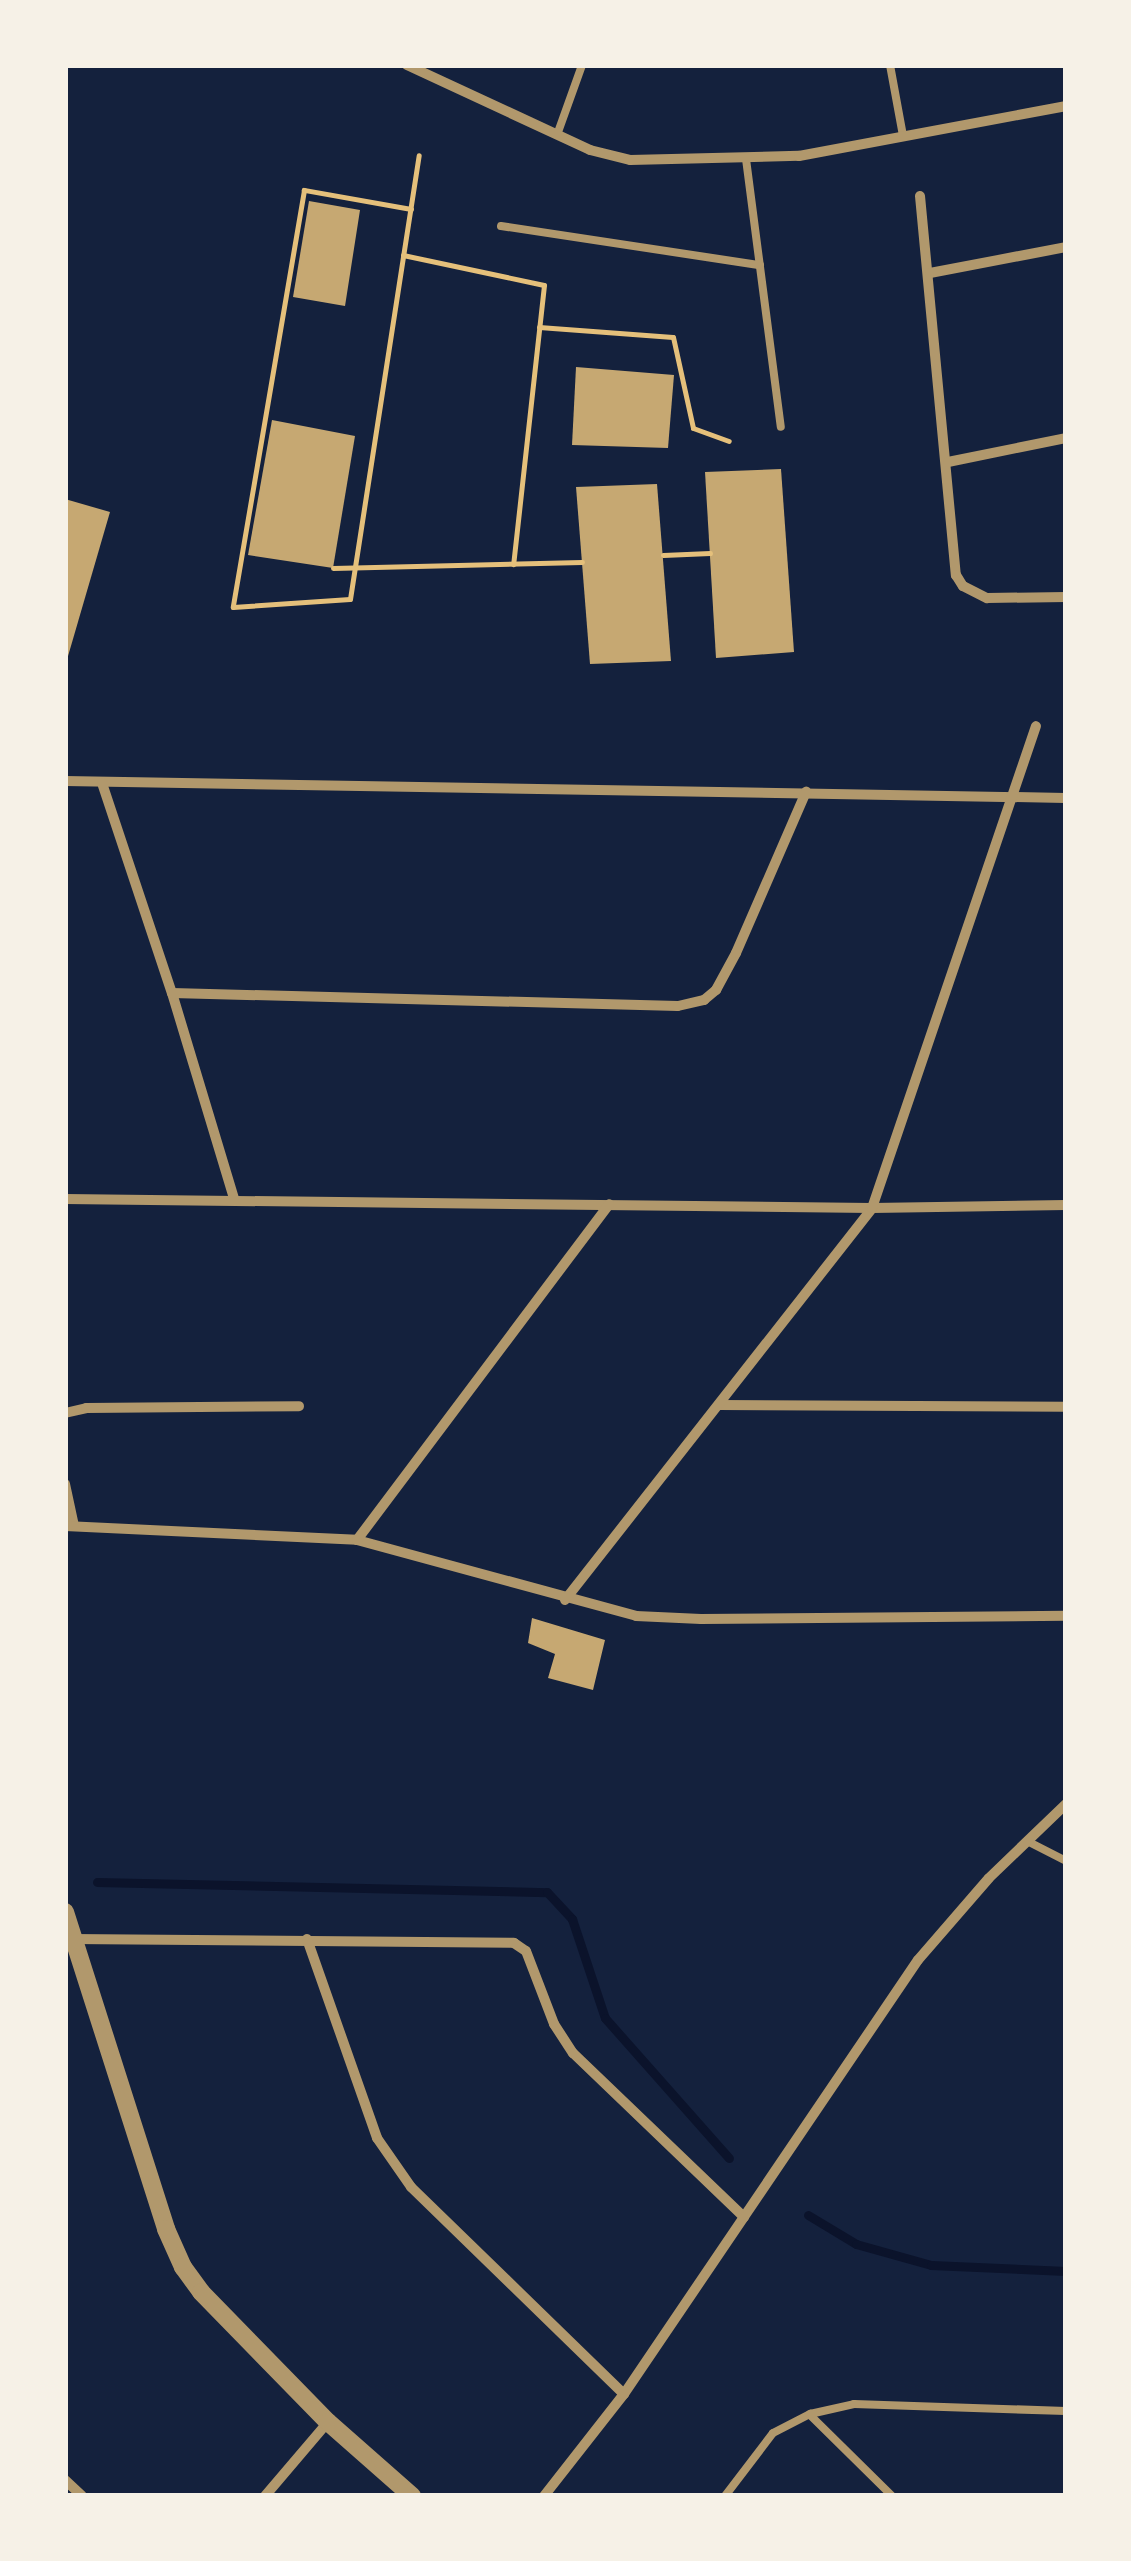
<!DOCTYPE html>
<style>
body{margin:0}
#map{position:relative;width:1131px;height:2561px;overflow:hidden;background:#14213d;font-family:"Asap Condensed",sans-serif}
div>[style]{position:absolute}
.stream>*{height:9px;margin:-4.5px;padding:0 4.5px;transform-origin:4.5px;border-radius:4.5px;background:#0b132b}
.building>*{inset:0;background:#c6a872}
.path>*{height:5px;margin:-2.5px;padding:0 2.5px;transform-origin:2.5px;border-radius:2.5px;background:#e5c07b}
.service>*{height:8px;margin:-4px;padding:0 4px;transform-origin:4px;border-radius:4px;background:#b1986c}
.minor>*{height:10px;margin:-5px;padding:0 5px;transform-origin:5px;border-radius:5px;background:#b1986c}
.tertiary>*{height:18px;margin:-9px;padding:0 9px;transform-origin:9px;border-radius:9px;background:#b1986c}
span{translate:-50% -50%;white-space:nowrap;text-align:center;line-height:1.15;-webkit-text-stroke:8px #f6f1e7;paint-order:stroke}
.frame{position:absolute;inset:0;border:68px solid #f6f1e7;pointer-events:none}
</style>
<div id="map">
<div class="stream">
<div style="left:97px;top:1882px;width:450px;rotate:1.3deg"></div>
<div style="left:547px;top:1892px;width:37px;rotate:47deg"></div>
<div style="left:572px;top:1919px;width:104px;rotate:71.6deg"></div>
<div style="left:605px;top:2018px;width:187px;rotate:48.5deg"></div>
<div style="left:808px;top:2215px;width:56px;rotate:31.1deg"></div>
<div style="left:856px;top:2244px;width:78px;rotate:15.6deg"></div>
<div style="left:931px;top:2265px;width:135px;rotate:2.5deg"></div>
</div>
<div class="building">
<div style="clip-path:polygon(309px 201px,360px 210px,345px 306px,293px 297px)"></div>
<div style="clip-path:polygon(576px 367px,674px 375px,668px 448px,572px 445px)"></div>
<div style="clip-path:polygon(272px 420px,355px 436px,333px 568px,248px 555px)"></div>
<div style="clip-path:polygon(781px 469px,794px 652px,716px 658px,705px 472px)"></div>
<div style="clip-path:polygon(657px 484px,671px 661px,590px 664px,576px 487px)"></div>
<div style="clip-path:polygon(65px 499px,110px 512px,66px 663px,65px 663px)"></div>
<div style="clip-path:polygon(532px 1618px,605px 1640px,593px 1690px,548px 1678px,555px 1654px,528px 1643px)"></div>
</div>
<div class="path">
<div style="left:411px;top:209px;width:109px;rotate:-169.9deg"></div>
<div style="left:304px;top:190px;width:423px;rotate:99.7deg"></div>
<div style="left:233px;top:607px;width:117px;rotate:-3.9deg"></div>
<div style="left:350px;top:599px;width:449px;rotate:-81.2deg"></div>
<div style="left:403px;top:255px;width:144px;rotate:12deg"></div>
<div style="left:544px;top:285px;width:281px;rotate:96.3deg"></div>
<div style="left:539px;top:327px;width:134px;rotate:4.3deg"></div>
<div style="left:673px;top:337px;width:93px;rotate:77.6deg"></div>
<div style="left:693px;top:428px;width:38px;rotate:20deg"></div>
<div style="left:663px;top:555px;width:47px;rotate:-2.4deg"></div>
<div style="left:333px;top:568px;width:249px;rotate:-1.4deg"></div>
</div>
<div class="service">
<div style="left:890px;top:65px;width:72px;rotate:79.6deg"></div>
<div style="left:557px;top:135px;width:74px;rotate:-70.3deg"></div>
<div style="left:746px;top:159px;width:270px;rotate:82.6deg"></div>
<div style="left:501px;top:226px;width:262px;rotate:8.6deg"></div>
<div style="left:1027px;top:1841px;width:44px;rotate:27.1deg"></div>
<div style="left:810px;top:2415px;width:115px;rotate:44.6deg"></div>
<div style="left:725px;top:2496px;width:79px;rotate:-52.7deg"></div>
<div style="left:773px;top:2433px;width:42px;rotate:-27.2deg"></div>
<div style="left:810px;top:2414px;width:45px;rotate:-12.8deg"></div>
<div style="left:854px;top:2404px;width:212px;rotate:1.9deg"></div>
</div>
<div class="minor">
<div style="left:407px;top:65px;width:202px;rotate:24.9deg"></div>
<div style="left:590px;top:150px;width:41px;rotate:14deg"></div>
<div style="left:630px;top:160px;width:169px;rotate:-1.4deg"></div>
<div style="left:799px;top:156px;width:272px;rotate:-10.6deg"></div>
<div style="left:920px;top:196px;width:381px;rotate:84.6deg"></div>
<div style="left:956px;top:575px;width:13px;rotate:58deg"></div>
<div style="left:963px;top:586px;width:27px;rotate:27deg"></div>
<div style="left:987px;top:598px;width:79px;rotate:-0.7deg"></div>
<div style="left:930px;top:273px;width:138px;rotate:-10.8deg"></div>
<div style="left:948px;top:462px;width:120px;rotate:-11.5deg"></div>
<div style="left:65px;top:781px;width:1001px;rotate:0.97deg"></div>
<div style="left:102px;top:783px;width:221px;rotate:71.6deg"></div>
<div style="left:172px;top:993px;width:215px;rotate:73.2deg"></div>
<div style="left:172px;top:993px;width:506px;rotate:1.47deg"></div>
<div style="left:678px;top:1006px;width:27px;rotate:-13deg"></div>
<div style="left:704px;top:1000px;width:16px;rotate:-40deg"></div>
<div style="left:716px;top:990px;width:42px;rotate:-61.6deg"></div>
<div style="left:736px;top:953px;width:176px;rotate:-66.5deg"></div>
<div style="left:65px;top:1199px;width:807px;rotate:0.64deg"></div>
<div style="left:872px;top:1208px;width:194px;rotate:-0.9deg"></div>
<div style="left:719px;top:1405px;width:347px;rotate:0.3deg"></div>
<div style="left:65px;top:1413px;width:22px;rotate:-13deg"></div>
<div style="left:86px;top:1408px;width:213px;rotate:-0.5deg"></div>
<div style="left:65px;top:1484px;width:43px;rotate:77.9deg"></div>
<div style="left:65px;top:1526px;width:292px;rotate:2.7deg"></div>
<div style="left:357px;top:1540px;width:289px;rotate:15.2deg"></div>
<div style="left:636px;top:1616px;width:65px;rotate:2.6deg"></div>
<div style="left:701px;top:1619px;width:365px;rotate:-0.5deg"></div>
<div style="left:357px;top:1540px;width:420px;rotate:-53.1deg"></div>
<div style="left:565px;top:1600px;width:498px;rotate:-51.9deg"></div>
<div style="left:872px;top:1208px;width:509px;rotate:-71.21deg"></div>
<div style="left:71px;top:1939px;width:443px;rotate:0.5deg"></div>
<div style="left:514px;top:1943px;width:14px;rotate:34deg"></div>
<div style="left:526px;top:1951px;width:78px;rotate:69deg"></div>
<div style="left:554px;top:2024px;width:35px;rotate:57deg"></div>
<div style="left:573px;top:2053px;width:237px;rotate:43.8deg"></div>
<div style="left:307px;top:1939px;width:211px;rotate:70.6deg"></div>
<div style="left:377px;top:2138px;width:60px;rotate:55.2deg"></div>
<div style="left:411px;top:2187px;width:297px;rotate:44.2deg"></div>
<div style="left:65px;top:2480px;width:23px;rotate:43deg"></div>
<div style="left:265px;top:2496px;width:97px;rotate:-49.6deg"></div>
<div style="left:544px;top:2496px;width:130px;rotate:-51.9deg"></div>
<div style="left:624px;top:2394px;width:524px;rotate:-55.89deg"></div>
<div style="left:918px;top:1960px;width:108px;rotate:-49.1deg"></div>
<div style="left:989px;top:1878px;width:107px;rotate:-43.9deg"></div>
</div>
<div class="tertiary">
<div style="left:65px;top:1912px;width:333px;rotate:72.3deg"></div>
<div style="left:166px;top:2229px;width:42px;rotate:65.9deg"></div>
<div style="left:183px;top:2267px;width:31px;rotate:54deg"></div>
<div style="left:201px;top:2292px;width:182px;rotate:45.7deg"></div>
<div style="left:328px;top:2422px;width:112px;rotate:41.4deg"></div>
</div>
<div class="frame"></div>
</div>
